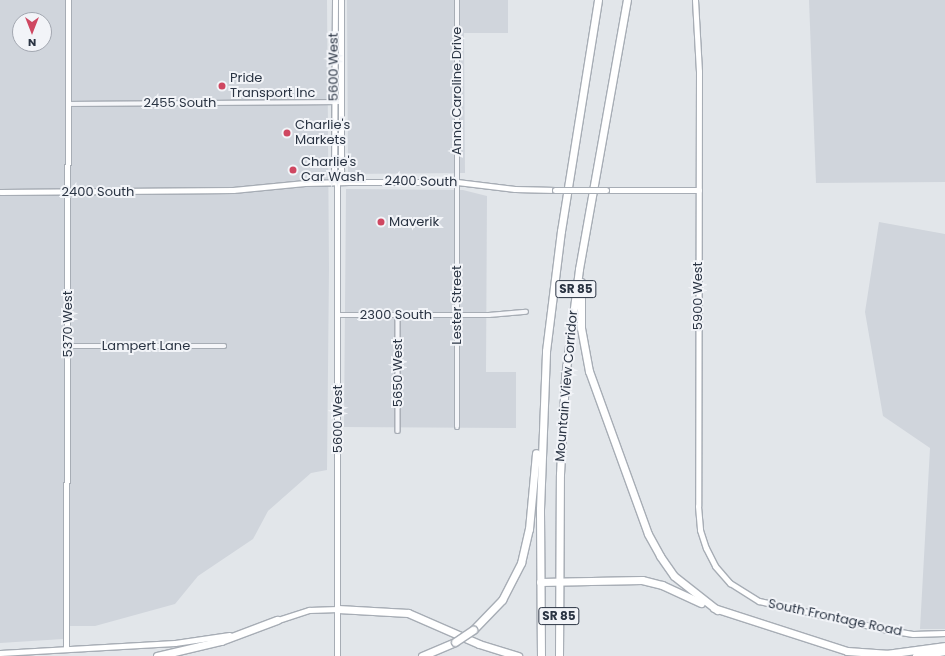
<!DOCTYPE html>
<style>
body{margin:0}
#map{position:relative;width:945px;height:656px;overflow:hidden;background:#e2e6ea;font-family:Poppins,sans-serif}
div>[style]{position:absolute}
.built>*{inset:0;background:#d0d5dc}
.roads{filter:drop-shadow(1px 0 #a7adb5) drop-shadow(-1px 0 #a7adb5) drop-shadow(0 1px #a7adb5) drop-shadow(0 -1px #a7adb5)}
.street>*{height:3.5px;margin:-1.75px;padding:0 1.75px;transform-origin:1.75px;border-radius:1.75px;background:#f5f6f9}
.secondary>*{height:5px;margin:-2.5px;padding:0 2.5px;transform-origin:2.5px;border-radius:2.5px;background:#fff}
.highway>*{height:7px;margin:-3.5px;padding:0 3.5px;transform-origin:3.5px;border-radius:3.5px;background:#fff}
.bridges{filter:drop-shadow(1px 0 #a7adb5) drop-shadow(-1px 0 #a7adb5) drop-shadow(0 1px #a7adb5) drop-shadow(0 -1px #a7adb5)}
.secondary-bridge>*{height:5px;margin:-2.5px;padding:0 2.5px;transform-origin:2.5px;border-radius:2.5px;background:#fff}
.highway-bridge>*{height:7px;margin:-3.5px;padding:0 3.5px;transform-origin:3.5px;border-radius:3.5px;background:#fff}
.dots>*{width:11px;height:11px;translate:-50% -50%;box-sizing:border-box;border:2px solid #f2f4f8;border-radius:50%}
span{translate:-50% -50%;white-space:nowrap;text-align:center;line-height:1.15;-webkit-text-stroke:4px #f2f4f8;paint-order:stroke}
.shield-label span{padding:1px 3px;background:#f2f4f8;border:1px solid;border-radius:3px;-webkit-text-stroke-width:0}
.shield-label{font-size:12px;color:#2a3443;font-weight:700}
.street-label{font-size:13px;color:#2a3443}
.poi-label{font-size:13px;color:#2a3443}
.left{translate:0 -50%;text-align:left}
.north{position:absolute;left:12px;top:12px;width:40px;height:40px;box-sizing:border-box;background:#f2f4f8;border:1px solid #a2a7b0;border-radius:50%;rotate:180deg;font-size:11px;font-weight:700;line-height:16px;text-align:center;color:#2a3443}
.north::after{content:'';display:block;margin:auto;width:14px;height:18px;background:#cf4761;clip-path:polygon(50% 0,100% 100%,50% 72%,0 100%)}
</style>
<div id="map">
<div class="built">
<div style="clip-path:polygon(evenodd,0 0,327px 0,329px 268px,327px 470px,311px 473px,268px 511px,253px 539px,198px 576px,175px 604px,95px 626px,63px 626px,63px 639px,0 643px,0 0,20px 20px,44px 20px,44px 44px,20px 44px,20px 20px)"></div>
<div style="clip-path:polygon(347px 0,508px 0,508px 33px,464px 33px,465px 173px,348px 174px)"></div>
<div style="clip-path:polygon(809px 0,945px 0,945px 182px,816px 183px)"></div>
<div style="clip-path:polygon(346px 189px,463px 190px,487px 196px,486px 372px,516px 372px,516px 428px,344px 427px)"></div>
<div style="clip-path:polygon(879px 222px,945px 234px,945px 629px,920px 629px,930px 448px,883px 416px,865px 312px)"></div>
</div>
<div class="roads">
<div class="street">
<div style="left:68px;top:104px;width:273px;rotate:-0.4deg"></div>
<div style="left:338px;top:315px;width:151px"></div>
<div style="left:489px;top:315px;width:37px;rotate:-5deg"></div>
<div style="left:398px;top:315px;width:116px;rotate:90deg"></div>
<div style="left:68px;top:346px;width:156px"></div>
<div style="left:457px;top:427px;width:427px;rotate:-90deg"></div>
</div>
<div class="secondary">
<div style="left:335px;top:0;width:172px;rotate:90.3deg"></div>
<div style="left:334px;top:172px;width:10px;rotate:73deg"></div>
<div style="left:695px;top:0;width:71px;rotate:86.8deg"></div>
<div style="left:699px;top:71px;width:435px;rotate:90.1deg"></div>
<div style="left:698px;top:506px;width:24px;rotate:85deg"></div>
<div style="left:700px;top:530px;width:19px;rotate:72deg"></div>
<div style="left:706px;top:548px;width:20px;rotate:63deg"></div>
<div style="left:715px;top:566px;width:23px;rotate:49deg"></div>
<div style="left:730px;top:583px;width:34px;rotate:32deg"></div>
<div style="left:759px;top:601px;width:132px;rotate:12.7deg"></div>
<div style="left:888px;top:630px;width:25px;rotate:9deg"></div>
<div style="left:913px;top:634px;width:32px;rotate:-2deg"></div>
<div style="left:606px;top:190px;width:93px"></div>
<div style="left:0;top:192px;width:233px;rotate:-0.5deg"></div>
<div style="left:233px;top:190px;width:72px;rotate:-5.6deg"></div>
<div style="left:305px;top:183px;width:44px;rotate:-1.3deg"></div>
<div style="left:349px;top:182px;width:108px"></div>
<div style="left:457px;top:182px;width:58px;rotate:6.9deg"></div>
<div style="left:515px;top:189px;width:40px;rotate:1.4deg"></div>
<div style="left:275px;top:621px;width:36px;rotate:-18deg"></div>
<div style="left:309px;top:610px;width:29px;rotate:-2deg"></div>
<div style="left:66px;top:648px;width:648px;rotate:-89.82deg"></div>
<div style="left:0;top:653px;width:175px;rotate:-3.3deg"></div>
<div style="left:175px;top:643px;width:55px;rotate:-8.4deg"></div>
<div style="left:337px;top:656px;width:474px;rotate:-90deg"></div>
<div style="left:337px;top:182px;width:12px;rotate:-70deg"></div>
<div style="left:341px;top:171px;width:171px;rotate:-90deg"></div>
</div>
<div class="highway">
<div style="left:581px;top:282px;width:46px;rotate:90deg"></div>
<div style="left:581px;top:328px;width:44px;rotate:79.5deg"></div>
<div style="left:589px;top:371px;width:173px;rotate:70.1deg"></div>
<div style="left:648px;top:534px;width:25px;rotate:61deg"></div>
<div style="left:660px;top:556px;width:24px;rotate:55deg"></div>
<div style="left:674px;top:576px;width:55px;rotate:38.3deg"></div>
<div style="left:540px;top:582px;width:102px;rotate:-1.1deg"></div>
<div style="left:642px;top:580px;width:21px;rotate:14deg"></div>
<div style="left:662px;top:585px;width:43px;rotate:24.8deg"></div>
<div style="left:714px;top:608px;width:140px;rotate:17.9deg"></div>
<div style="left:847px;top:651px;width:39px;rotate:4deg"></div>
<div style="left:886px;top:654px;width:60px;rotate:-7.7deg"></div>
<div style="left:338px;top:609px;width:70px;rotate:3.3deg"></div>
<div style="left:408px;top:613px;width:77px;rotate:23.6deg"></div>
<div style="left:479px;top:644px;width:41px;rotate:17.1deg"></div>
<div style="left:473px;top:630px;width:42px;rotate:-46deg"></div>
<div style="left:502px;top:600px;width:42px;rotate:-62.8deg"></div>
<div style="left:521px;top:563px;width:35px;rotate:-77deg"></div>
<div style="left:529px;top:529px;width:76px;rotate:-84.7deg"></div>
<div style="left:157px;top:656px;width:66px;rotate:-13.2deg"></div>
<div style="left:221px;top:641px;width:60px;rotate:-20.6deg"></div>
<div style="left:422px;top:656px;width:36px;rotate:-23deg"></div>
<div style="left:541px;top:656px;width:147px;rotate:-90.4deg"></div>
<div style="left:540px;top:509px;width:158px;rotate:-87.8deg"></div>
<div style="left:546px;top:351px;width:121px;rotate:-82.9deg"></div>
<div style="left:561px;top:231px;width:234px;rotate:-80.9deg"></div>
<div style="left:559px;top:656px;width:182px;rotate:-89.7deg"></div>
<div style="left:560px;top:474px;width:97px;rotate:-87deg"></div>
<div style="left:565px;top:377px;width:109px;rotate:-82.6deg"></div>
<div style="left:579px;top:269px;width:273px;rotate:-79.9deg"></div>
<div style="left:916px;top:656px;width:29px;rotate:-10deg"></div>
</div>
</div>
<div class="bridges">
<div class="secondary-bridge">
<div style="left:555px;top:190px;width:51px"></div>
</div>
<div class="highway-bridge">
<div style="left:455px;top:642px;width:22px;rotate:-34deg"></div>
</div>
</div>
<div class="dots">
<div style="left:222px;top:86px;background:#cf4761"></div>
<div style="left:287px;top:133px;background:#cf4761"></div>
<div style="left:293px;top:170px;background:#cf4761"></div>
<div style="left:381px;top:222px;background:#cf4761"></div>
</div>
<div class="shield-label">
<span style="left:576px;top:289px">SR 85</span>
<span style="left:559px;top:616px">SR 85</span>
</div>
<div class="street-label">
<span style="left:334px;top:67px;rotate:-90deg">5600 West</span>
<span style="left:457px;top:91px;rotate:-90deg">Anna Caroline Drive</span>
<span style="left:180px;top:103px">2455 South</span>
<span style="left:421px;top:182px;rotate:1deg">2400 South</span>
<span style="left:98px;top:192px">2400 South</span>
<span style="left:698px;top:296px;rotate:-90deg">5900 West</span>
<span style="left:457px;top:305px;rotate:-90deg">Lester Street</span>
<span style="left:396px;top:315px">2300 South</span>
<span style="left:68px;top:324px;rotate:-90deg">5370 West</span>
<span style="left:146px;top:346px">Lampert Lane</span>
<span style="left:398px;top:373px;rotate:-90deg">5650 West</span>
<span style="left:567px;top:386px;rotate:-85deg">Mountain View Corridor</span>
<span style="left:338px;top:419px;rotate:-90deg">5600 West</span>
<span style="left:835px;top:618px;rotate:12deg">South Frontage Road</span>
</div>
<div class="poi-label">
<span class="left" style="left:230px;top:86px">Pride<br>Transport Inc</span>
<span class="left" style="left:295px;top:133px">Charlie's<br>Markets</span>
<span class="left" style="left:301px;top:170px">Charlie's<br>Car Wash</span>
<span class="left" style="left:389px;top:222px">Maverik</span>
</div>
<div class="north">N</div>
</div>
